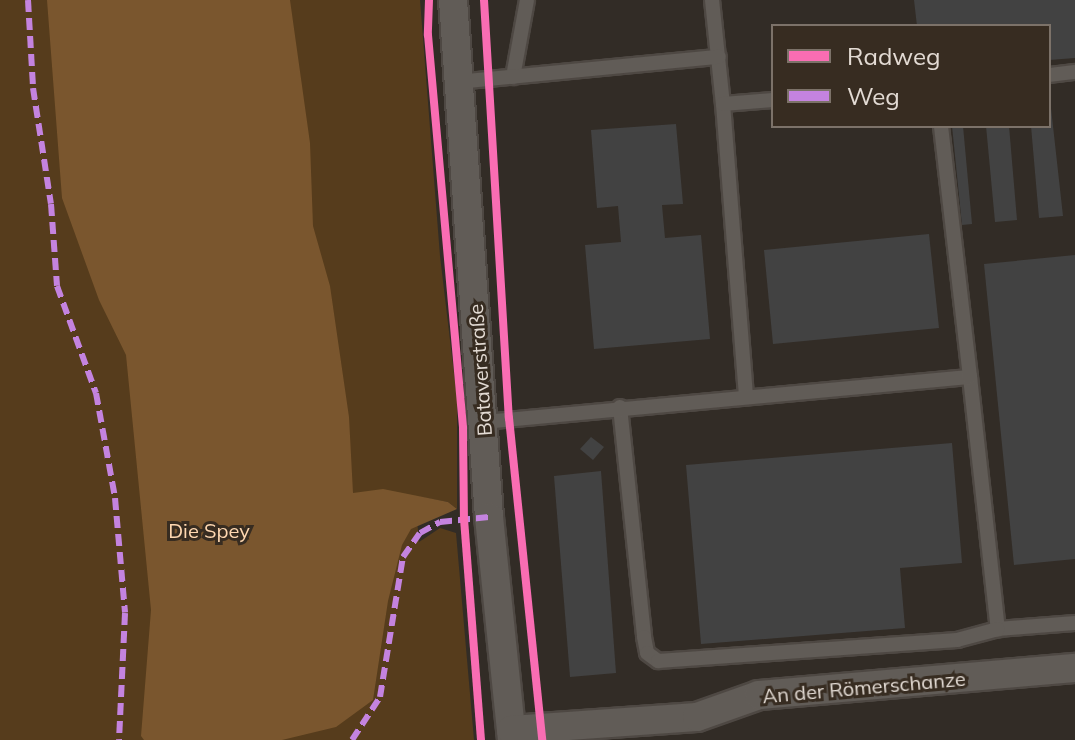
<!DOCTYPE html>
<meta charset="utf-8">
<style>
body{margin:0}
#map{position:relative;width:1075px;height:740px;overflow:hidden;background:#322c26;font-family:Mulish,sans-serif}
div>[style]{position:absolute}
.green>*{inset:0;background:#563c1c}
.forest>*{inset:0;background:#7a562e}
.building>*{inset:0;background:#424242}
.roads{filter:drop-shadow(2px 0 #4e4843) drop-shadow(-2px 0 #4e4843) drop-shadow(0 2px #4e4843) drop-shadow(0 -2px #4e4843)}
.lane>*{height:14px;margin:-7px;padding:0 7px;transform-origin:7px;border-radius:7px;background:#615c57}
.street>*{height:28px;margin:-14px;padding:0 14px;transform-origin:14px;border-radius:14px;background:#615c57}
.quiet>*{height:6px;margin-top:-3px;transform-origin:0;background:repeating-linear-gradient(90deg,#c483df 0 12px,transparent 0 18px)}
.cycleway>*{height:8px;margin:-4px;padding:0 4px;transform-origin:4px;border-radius:4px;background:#f96db3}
span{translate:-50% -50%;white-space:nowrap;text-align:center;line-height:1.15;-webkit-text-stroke:6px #372c21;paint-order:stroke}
.street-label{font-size:20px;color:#e3dbd4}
.park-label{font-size:20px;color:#ffd8b1}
.legend{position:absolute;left:771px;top:24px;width:280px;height:104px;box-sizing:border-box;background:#372c21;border:2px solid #7c7269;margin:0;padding:10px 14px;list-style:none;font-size:24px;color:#e3dbd4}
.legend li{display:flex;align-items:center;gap:16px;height:40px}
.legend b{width:40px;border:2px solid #7c7269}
</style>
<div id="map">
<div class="green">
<div style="clip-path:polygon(0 0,420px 0,440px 256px,457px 399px,457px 509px,448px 502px,415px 496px,419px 542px,440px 528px,456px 533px,474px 740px,0 740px)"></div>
</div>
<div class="forest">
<div style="clip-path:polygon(47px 0,290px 0,310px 143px,313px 226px,330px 286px,349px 417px,353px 493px,383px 489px,448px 502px,457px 509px,411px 529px,402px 545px,388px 601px,373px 700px,336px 727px,282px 740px,144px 740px,141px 736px,151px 610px,126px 355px,99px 300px,62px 198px)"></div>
</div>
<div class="building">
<div style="clip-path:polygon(914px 0,1075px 0,1075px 58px,1049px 60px,1049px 26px,917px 26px)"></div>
<div style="clip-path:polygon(1049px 90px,1063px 216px,1039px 218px,1031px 126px,1049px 126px)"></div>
<div style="clip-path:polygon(676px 124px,683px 204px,662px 205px,665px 238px,701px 235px,710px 339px,594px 349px,585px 245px,621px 242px,618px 206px,597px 208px,591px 130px)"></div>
<div style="clip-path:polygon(952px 126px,963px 126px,972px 224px,962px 225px)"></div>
<div style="clip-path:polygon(986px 126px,1009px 126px,1017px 220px,995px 222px)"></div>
<div style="clip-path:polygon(929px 234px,939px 328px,773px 344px,764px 250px)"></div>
<div style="clip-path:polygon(1075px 255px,1075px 559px,1014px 565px,984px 264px)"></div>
<div style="clip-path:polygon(591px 437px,604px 447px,593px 460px,580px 449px)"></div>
<div style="clip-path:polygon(952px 443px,962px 563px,900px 568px,905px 628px,701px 644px,686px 465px)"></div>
<div style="clip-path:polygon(601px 471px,616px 673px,570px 677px,554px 476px)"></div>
</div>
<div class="roads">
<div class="lane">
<div style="left:712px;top:0;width:105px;rotate:84deg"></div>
<div style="left:1049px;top:75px;width:26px;rotate:-7deg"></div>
<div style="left:513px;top:77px;width:78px;rotate:-79.7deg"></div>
<div style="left:457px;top:82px;width:263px;rotate:-5.5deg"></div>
<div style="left:970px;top:377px;width:254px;rotate:83.7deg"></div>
<div style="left:998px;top:629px;width:77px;rotate:-4.5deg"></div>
<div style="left:746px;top:396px;width:293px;rotate:-94.5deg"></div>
<div style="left:723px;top:104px;width:50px;rotate:-4.6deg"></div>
<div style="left:620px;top:407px;width:231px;rotate:84deg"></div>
<div style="left:644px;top:637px;width:16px;rotate:79deg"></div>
<div style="left:647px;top:653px;width:14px;rotate:36deg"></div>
<div style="left:658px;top:661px;width:300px;rotate:-4deg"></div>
<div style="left:957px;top:640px;width:42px;rotate:-15deg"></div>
<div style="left:484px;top:422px;width:488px;rotate:-5.3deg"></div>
<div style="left:970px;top:377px;width:253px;rotate:-96.6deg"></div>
</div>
<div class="street">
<div style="left:453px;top:0;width:518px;rotate:86.02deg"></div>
<div style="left:489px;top:517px;width:224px;rotate:84.1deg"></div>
<div style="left:511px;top:730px;width:186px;rotate:-4deg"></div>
<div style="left:697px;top:717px;width:66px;rotate:-19.5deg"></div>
<div style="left:759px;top:695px;width:317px;rotate:-4.9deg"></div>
</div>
</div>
<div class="quiet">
<div style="left:28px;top:0;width:88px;rotate:86.7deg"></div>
<div style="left:33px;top:88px;width:117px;rotate:81.2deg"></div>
<div style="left:51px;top:204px;width:82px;rotate:85.8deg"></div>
<div style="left:57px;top:286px;width:114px;rotate:70deg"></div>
<div style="left:96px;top:393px;width:107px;rotate:79.7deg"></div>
<div style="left:115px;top:498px;width:115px;rotate:85deg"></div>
<div style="left:125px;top:613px;width:127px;rotate:92.7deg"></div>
<div style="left:352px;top:740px;width:51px;rotate:-56.9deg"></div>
<div style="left:380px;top:697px;width:142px;rotate:-80.7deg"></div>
<div style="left:403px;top:557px;width:29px;rotate:-55deg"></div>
<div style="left:420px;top:533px;width:23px;rotate:-29deg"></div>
<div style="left:440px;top:522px;width:49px;rotate:-5.8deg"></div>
</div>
<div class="cycleway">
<div style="left:429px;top:0;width:35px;rotate:92deg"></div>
<div style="left:428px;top:35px;width:395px;rotate:84.9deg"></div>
<div style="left:463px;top:428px;width:91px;rotate:89.4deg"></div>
<div style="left:464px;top:519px;width:222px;rotate:85.6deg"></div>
<div style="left:484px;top:0;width:419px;rotate:86.6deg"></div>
<div style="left:509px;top:418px;width:324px;rotate:84.1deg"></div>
</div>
<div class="street-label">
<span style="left:480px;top:370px;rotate:-94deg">Bataverstraße</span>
<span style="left:864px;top:687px;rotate:-5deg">An der Römerschanze</span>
</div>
<div class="park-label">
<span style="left:209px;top:530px">Die Spey</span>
</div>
<ul class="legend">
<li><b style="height:10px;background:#f96db3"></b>Radweg</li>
<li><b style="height:10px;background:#c483df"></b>Weg</li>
</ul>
</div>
